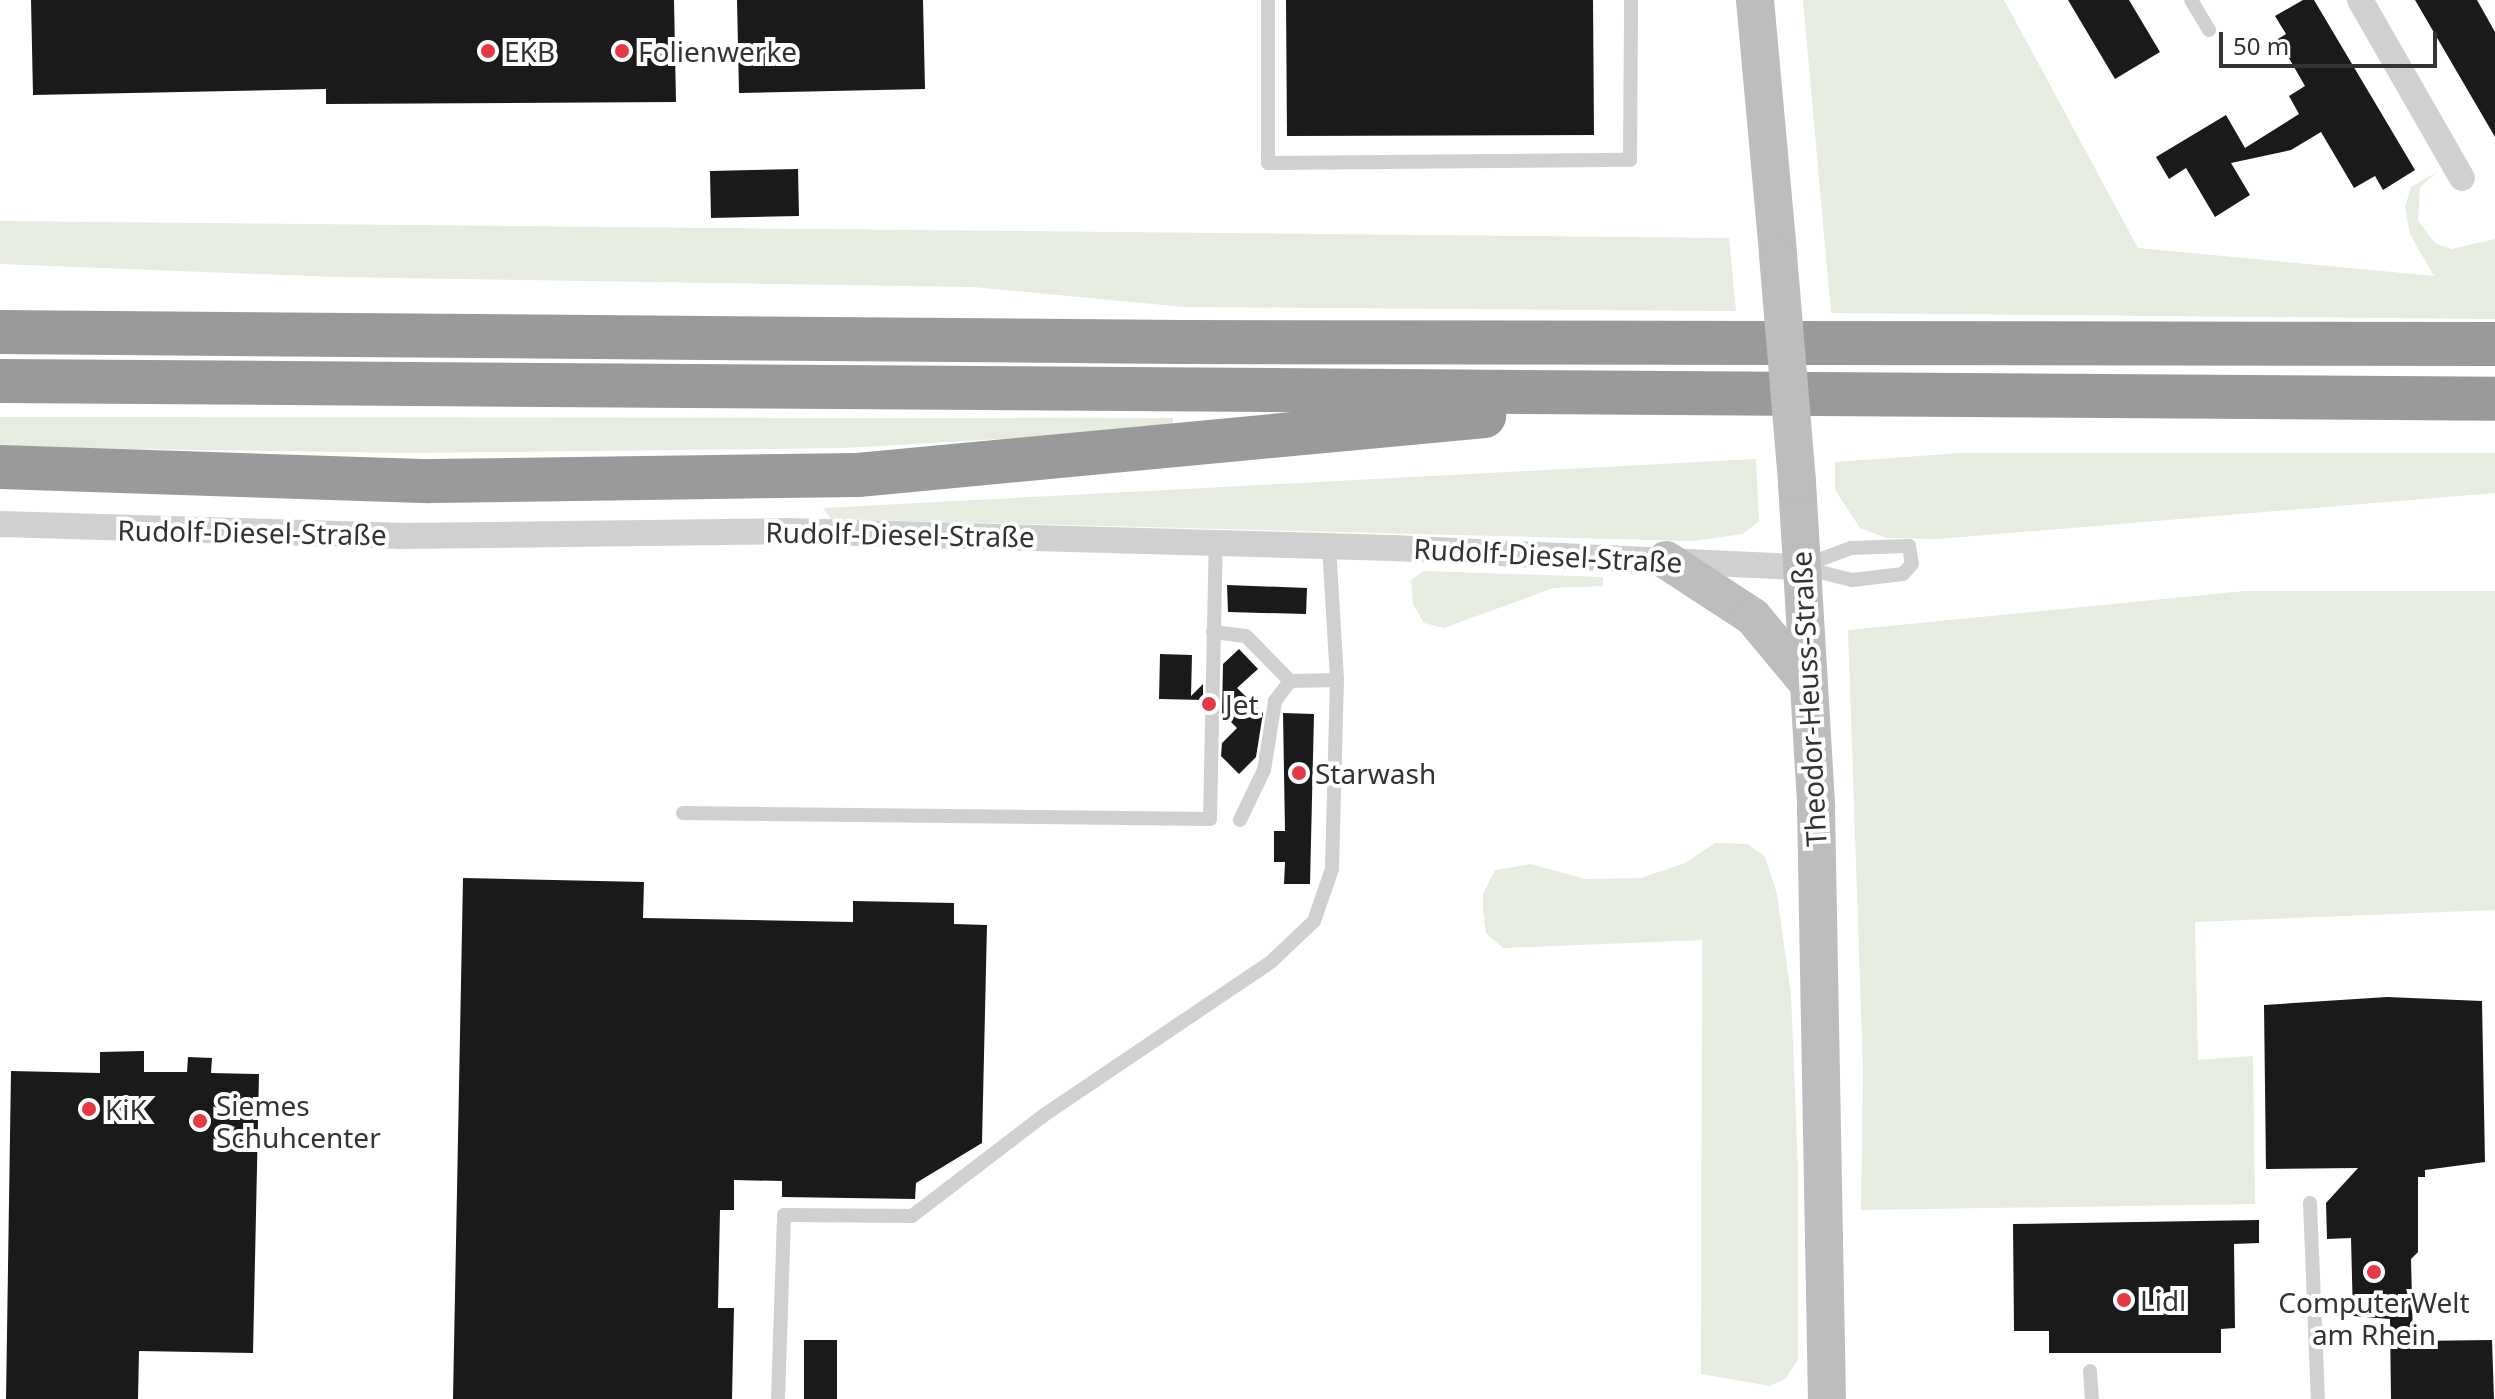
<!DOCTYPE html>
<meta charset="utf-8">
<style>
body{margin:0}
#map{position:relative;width:2495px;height:1399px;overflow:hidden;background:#fff;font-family:"Noto Sans",sans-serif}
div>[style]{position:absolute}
.green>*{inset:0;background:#e6ecdf}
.building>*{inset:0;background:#1a1a1a}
.service>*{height:14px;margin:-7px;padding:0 7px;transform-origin:7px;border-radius:7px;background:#d0d0d0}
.minor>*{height:26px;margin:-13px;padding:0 13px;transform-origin:13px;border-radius:13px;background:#d0d0d0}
.secondary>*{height:38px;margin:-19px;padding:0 19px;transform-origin:19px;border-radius:19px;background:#bdbdbd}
.motorway>*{height:44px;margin:-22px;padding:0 22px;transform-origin:22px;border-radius:22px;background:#9a9a9a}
.secondary-bridge>*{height:38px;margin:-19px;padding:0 19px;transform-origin:19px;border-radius:19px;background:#bdbdbd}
.dots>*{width:22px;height:22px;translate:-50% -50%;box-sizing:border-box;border:4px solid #fff;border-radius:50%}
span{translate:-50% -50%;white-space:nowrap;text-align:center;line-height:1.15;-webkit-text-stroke:8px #fff;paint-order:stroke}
.poi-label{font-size:28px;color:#333}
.left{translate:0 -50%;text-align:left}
.street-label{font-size:28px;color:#333}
.scale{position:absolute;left:2219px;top:32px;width:218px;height:36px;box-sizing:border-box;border:4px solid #333;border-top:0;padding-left:10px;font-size:24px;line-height:28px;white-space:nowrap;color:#333;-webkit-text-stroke:6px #fff;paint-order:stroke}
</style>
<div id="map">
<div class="green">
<div style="clip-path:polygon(1803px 0,2004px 0,2138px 248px,2434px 276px,2410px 234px,2405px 207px,2411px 187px,2437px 172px,2420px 187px,2418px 221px,2436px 244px,2452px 249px,2495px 239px,2495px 319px,1831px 313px)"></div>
<div style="clip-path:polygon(0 221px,1729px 238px,1736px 311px,1185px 307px,973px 287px,337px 277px,0 264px)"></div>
<div style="clip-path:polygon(0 417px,1173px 418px,1173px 429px,843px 448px,413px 453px,0 447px)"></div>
<div style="clip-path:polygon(1962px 453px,2495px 453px,2495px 493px,1938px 539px,1886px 538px,1860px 528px,1835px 490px,1835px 462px)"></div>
<div style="clip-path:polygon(1756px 459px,1759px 521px,1743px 534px,1694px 541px,831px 519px,823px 508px)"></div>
<div style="clip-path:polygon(1424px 571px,1603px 577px,1603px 586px,1553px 588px,1444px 628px,1424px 623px,1413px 604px,1411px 580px)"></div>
<div style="clip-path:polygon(2245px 591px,2495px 591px,2495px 910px,2195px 922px,2198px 1060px,2253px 1056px,2255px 1204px,1861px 1210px,1863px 1069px,1848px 630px)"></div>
<div style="clip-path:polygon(1715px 843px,1748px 844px,1765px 857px,1777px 894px,1791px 995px,1798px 1169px,1798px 1360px,1785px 1379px,1770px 1386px,1701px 1374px,1702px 940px,1503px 948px,1486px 933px,1483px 911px,1483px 894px,1495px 870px,1531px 864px,1585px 879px,1641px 878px,1685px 863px)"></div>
</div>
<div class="building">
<div style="clip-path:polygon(31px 0,674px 0,676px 102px,326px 104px,326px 89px,33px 95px)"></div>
<div style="clip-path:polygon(737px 0,923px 0,925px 89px,739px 93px)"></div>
<div style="clip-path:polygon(1286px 0,1593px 0,1594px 135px,1287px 136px)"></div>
<div style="clip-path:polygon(2068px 0,2129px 0,2160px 52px,2115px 79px)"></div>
<div style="clip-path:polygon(2303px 0,2314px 0,2415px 170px,2383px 190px,2375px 176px,2354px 188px,2321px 132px,2291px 150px,2231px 163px,2250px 195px,2215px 217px,2186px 168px,2169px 179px,2156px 157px,2226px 115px,2245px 148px,2299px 114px,2289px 96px,2305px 86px,2278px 39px,2286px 34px,2275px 16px)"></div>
<div style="clip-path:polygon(2415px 0,2477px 0,2495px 32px,2495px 137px)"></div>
<div style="clip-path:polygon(798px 169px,799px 216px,711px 218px,710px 171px)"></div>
<div style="clip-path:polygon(1227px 585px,1307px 588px,1306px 614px,1228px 612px)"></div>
<div style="clip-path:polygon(1239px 649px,1258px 669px,1237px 688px,1263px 713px,1256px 757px,1239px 774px,1221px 756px,1222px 743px,1237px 728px,1222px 713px,1223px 664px)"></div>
<div style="clip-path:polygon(1160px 654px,1192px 655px,1191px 696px,1203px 684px,1203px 700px,1159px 699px)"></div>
<div style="clip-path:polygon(1283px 713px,1314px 714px,1310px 884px,1284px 884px,1285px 862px,1274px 862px,1274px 831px,1285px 831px)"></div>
<div style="clip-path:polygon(463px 878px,644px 882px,643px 918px,853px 922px,853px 901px,954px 903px,954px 924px,987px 925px,982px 1143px,916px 1183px,915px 1199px,782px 1197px,782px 1181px,734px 1180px,734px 1210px,720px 1210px,718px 1308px,734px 1308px,732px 1399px,453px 1399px)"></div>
<div style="clip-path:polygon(2387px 997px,2482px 1001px,2485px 1162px,2425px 1170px,2425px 1177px,2418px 1177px,2418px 1252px,2411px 1259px,2413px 1341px,2492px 1340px,2494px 1399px,2391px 1399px,2390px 1319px,2353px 1316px,2351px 1238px,2327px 1239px,2326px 1203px,2358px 1168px,2266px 1169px,2264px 1005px)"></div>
<div style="clip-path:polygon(144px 1051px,144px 1072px,187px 1072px,188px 1057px,212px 1058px,211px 1073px,259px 1074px,253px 1353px,139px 1351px,138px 1399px,6px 1399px,11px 1071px,100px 1073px,100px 1052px)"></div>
<div style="clip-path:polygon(2259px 1220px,2259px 1243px,2234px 1244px,2235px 1328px,2221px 1329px,2221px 1353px,2049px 1353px,2049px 1331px,2014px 1331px,2013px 1224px)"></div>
<div style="clip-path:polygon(804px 1340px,837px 1340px,837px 1399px,804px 1399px)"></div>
</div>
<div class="service">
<div style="left:1268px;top:0;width:163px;rotate:90deg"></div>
<div style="left:1268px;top:163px;width:362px;rotate:-0.5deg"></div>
<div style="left:1630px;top:160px;width:160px;rotate:-89.6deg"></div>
<div style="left:2191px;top:0;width:35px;rotate:59deg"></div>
<div style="left:1909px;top:546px;width:18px;rotate:81deg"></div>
<div style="left:1912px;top:564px;width:13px;rotate:132deg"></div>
<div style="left:1903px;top:574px;width:51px;rotate:173.3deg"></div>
<div style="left:1852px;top:580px;width:54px;rotate:-166deg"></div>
<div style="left:1800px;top:567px;width:54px;rotate:-20.4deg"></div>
<div style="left:1851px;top:548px;width:58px;rotate:-2deg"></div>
<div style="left:1213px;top:632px;width:33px;rotate:7deg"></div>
<div style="left:1246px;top:636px;width:63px;rotate:45.6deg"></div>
<div style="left:1290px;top:681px;width:47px;rotate:-1.2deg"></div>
<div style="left:683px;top:813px;width:527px;rotate:0.65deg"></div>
<div style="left:1210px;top:819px;width:277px;rotate:-88.8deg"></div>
<div style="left:1240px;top:820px;width:55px;rotate:-64.4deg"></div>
<div style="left:1264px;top:770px;width:70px;rotate:-80.9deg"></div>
<div style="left:1275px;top:701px;width:25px;rotate:-53deg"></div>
<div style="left:2310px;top:1203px;width:196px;rotate:87.7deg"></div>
<div style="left:2090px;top:1371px;width:28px;rotate:86deg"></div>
<div style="left:778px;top:1399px;width:184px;rotate:-88.1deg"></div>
<div style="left:784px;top:1215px;width:128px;rotate:0.4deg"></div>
<div style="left:912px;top:1216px;width:166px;rotate:-37.4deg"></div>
<div style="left:1044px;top:1115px;width:275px;rotate:-34deg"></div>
<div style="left:1272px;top:961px;width:58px;rotate:-43.6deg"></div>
<div style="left:1314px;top:921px;width:55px;rotate:-70.9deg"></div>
<div style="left:1332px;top:869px;width:189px;rotate:-88.5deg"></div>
<div style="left:1337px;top:680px;width:133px;rotate:-93.4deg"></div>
</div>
<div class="minor">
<div style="left:2360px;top:0;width:205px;rotate:60.2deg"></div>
<div style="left:0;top:524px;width:398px;rotate:1.7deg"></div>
<div style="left:398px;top:536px;width:390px;rotate:-0.7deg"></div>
<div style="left:788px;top:531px;width:605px;rotate:1.61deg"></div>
<div style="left:1393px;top:548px;width:407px;rotate:2.7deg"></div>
</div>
<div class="secondary">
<div style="left:1755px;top:0;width:256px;rotate:84.8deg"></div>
<div style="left:1797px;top:483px;width:325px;rotate:86.6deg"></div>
<div style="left:1816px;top:807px;width:592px;rotate:88.94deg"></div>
<div style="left:1666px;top:560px;width:104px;rotate:33.2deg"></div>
<div style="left:1753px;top:617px;width:85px;rotate:50.3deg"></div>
</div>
<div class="motorway">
<div style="left:0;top:332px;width:1184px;rotate:0.48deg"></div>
<div style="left:1184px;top:342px;width:1311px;rotate:0.09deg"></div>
<div style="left:0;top:381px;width:2495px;rotate:0.41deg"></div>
<div style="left:0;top:467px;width:430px;rotate:1.9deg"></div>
<div style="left:430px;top:481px;width:428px;rotate:-0.8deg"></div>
<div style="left:858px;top:475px;width:629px;rotate:-5.38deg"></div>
</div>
<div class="secondary-bridge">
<div style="left:1778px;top:255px;width:229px;rotate:85.2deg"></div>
</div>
<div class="dots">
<div style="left:488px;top:51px;background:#e63946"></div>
<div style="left:622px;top:51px;background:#e63946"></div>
<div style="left:1209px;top:704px;background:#e63946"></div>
<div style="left:1299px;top:773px;background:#e63946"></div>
<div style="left:89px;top:1109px;background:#e63946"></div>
<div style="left:200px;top:1121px;background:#e63946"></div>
<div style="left:2374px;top:1272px;background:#e63946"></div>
<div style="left:2124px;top:1300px;background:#e63946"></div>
</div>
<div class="poi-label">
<span class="left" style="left:504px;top:51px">EKB</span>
<span class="left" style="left:638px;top:51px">Folienwerke</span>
<span class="left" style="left:1225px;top:704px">Jet</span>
<span class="left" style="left:1315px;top:773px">Starwash</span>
<span class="left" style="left:216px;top:1121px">Siemes<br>Schuhcenter</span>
<span class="left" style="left:105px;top:1109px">KiK</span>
<span class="left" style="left:2140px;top:1300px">Lidl</span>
<span style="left:2374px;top:1318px">ComputerWelt<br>am Rhein</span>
</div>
<div class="street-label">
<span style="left:252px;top:532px;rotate:1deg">Rudolf-Diesel-Straße</span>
<span style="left:900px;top:534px;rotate:1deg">Rudolf-Diesel-Straße</span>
<span style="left:1548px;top:555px;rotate:3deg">Rudolf-Diesel-Straße</span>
<span style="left:1808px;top:699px;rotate:-93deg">Theodor-Heuss-Straße</span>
</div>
<div class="scale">50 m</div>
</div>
